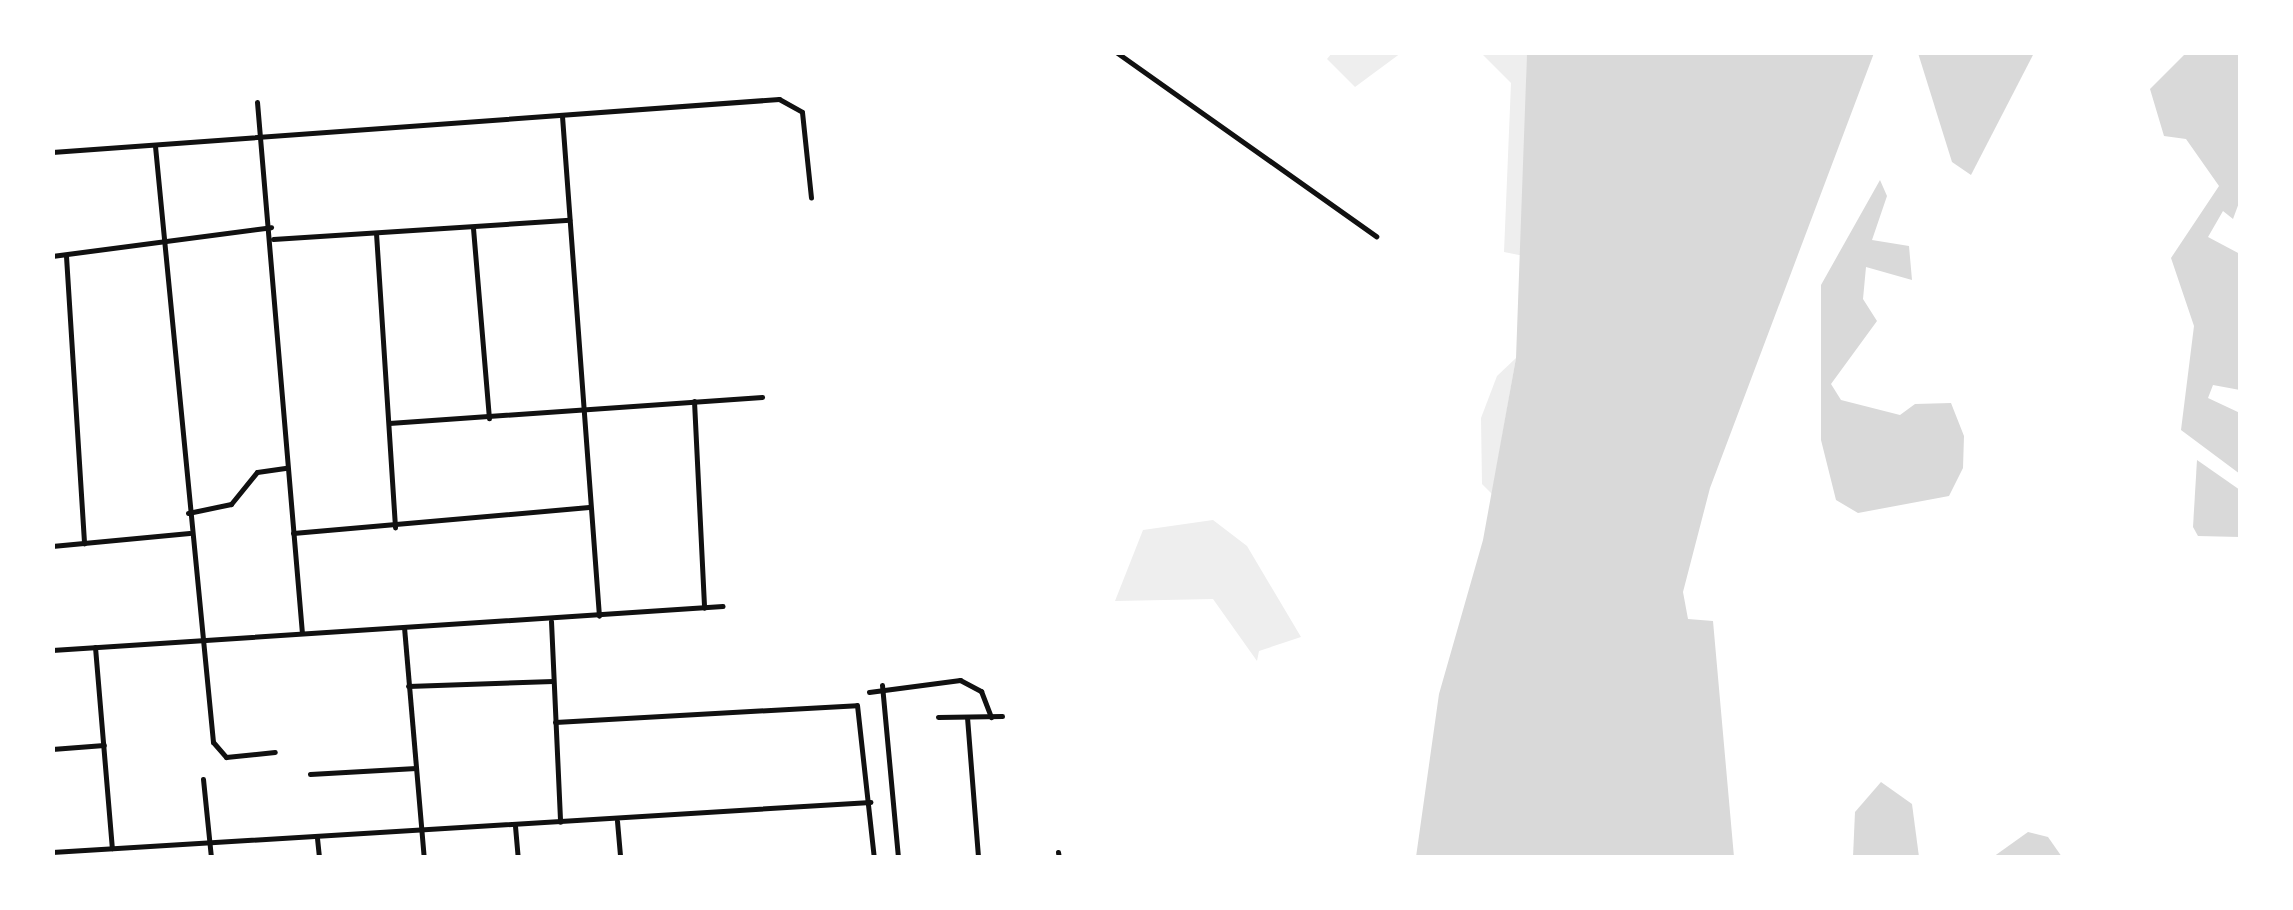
<!DOCTYPE html>
<style>
body{margin:0}
#map{position:relative;width:2293px;height:910px;overflow:hidden;background:#fff;font-family:"PT Sans Narrow",sans-serif}
div>[style]{position:absolute}
.green>*{inset:0;background:#eee}
.water>*{inset:0;background:#d9d9d9}
.minor>*{height:5px;margin:-2.5px;padding:0 2.5px;transform-origin:2.5px;border-radius:2.5px;background:#111}
span{translate:-50% -50%;white-space:nowrap;text-align:center;line-height:1.15;-webkit-text-stroke:10px #fff;paint-order:stroke}
.frame{position:absolute;inset:0;border:55px solid #fff;pointer-events:none}
</style>
<div id="map">
<div class="green">
<div style="clip-path:polygon(1332px 53px,1332px 52px,1401px 53px,1355px 87px,1327px 59px)"></div>
<div style="clip-path:polygon(1481px 53px,1527px 53px,1524px 256px,1504px 252px,1511px 83px)"></div>
<div style="clip-path:polygon(1516px 358px,1492px 494px,1482px 484px,1481px 418px,1497px 376px)"></div>
<div style="clip-path:polygon(1213px 520px,1247px 546px,1301px 637px,1259px 651px,1257px 661px,1213px 599px,1115px 601px,1143px 530px)"></div>
</div>
<div class="water">
<div style="clip-path:polygon(1527px 53px,1874px 53px,1710px 488px,1683px 592px,1688px 619px,1713px 621px,1734px 857px,1416px 857px,1439px 694px,1483px 540px,1516px 358px)"></div>
<div style="clip-path:polygon(1918px 53px,2034px 53px,1971px 175px,1952px 162px)"></div>
<div style="clip-path:polygon(2186px 53px,2240px 53px,2240px 200px,2233px 219px,2223px 211px,2208px 237px,2240px 254px,2240px 390px,2213px 385px,2208px 398px,2240px 413px,2240px 474px,2181px 430px,2194px 326px,2171px 258px,2219px 186px,2186px 139px,2164px 136px,2150px 89px)"></div>
<div style="clip-path:polygon(1880px 180px,1887px 196px,1872px 240px,1909px 246px,1912px 280px,1866px 267px,1863px 299px,1877px 321px,1831px 384px,1841px 400px,1900px 415px,1915px 404px,1951px 403px,1964px 436px,1963px 468px,1949px 496px,1858px 513px,1836px 500px,1821px 440px,1821px 285px)"></div>
<div style="clip-path:polygon(2197px 460px,2240px 490px,2240px 537px,2198px 536px,2193px 527px)"></div>
<div style="clip-path:polygon(1881px 782px,1912px 804px,1919px 857px,1853px 857px,1855px 812px)"></div>
<div style="clip-path:polygon(2028px 832px,2048px 837px,2062px 857px,1993px 857px)"></div>
</div>
<div class="minor">
<div style="left:1116px;top:52px;width:319px;rotate:35.3deg"></div>
<div style="left:257px;top:102px;width:533px;rotate:85.16deg"></div>
<div style="left:562px;top:116px;width:501px;rotate:85.77deg"></div>
<div style="left:155px;top:146px;width:599px;rotate:84.44deg"></div>
<div style="left:213px;top:742px;width:20px;rotate:49deg"></div>
<div style="left:226px;top:757px;width:49px;rotate:-5.8deg"></div>
<div style="left:52px;top:152px;width:729px;rotate:-4.17deg"></div>
<div style="left:779px;top:99px;width:26px;rotate:29deg"></div>
<div style="left:802px;top:112px;width:86px;rotate:84deg"></div>
<div style="left:473px;top:228px;width:191px;rotate:85.2deg"></div>
<div style="left:376px;top:233px;width:295px;rotate:86.3deg"></div>
<div style="left:273px;top:239px;width:297px;rotate:-3.7deg"></div>
<div style="left:52px;top:256px;width:221px;rotate:-7.5deg"></div>
<div style="left:66px;top:256px;width:288px;rotate:86.4deg"></div>
<div style="left:694px;top:401px;width:207px;rotate:87.2deg"></div>
<div style="left:389px;top:423px;width:374px;rotate:-4deg"></div>
<div style="left:188px;top:513px;width:44px;rotate:-11.8deg"></div>
<div style="left:231px;top:504px;width:41px;rotate:-50.9deg"></div>
<div style="left:257px;top:472px;width:30px;rotate:-8deg"></div>
<div style="left:293px;top:533px;width:297px;rotate:-5deg"></div>
<div style="left:52px;top:546px;width:138px;rotate:-5.4deg"></div>
<div style="left:551px;top:621px;width:201px;rotate:87.4deg"></div>
<div style="left:404px;top:627px;width:232px;rotate:85.1deg"></div>
<div style="left:95px;top:647px;width:202px;rotate:85.2deg"></div>
<div style="left:52px;top:650px;width:672px;rotate:-3.75deg"></div>
<div style="left:882px;top:685px;width:174px;rotate:84.7deg"></div>
<div style="left:408px;top:686px;width:145px;rotate:-2deg"></div>
<div style="left:869px;top:692px;width:92px;rotate:-7.5deg"></div>
<div style="left:960px;top:680px;width:24px;rotate:28deg"></div>
<div style="left:981px;top:691px;width:28px;rotate:69deg"></div>
<div style="left:938px;top:717px;width:64px;rotate:-0.9deg"></div>
<div style="left:967px;top:717px;width:141px;rotate:85.5deg"></div>
<div style="left:555px;top:722px;width:302px;rotate:-3.2deg"></div>
<div style="left:857px;top:705px;width:154px;rotate:83.7deg"></div>
<div style="left:52px;top:749px;width:52px;rotate:-4.4deg"></div>
<div style="left:310px;top:774px;width:106px;rotate:-3.2deg"></div>
<div style="left:203px;top:779px;width:79px;rotate:84.2deg"></div>
<div style="left:617px;top:821px;width:37px;rotate:85deg"></div>
<div style="left:515px;top:826px;width:32px;rotate:85deg"></div>
<div style="left:317px;top:838px;width:20px;rotate:84deg"></div>
<div style="left:52px;top:852px;width:820px;rotate:-3.5deg"></div>
<div style="left:1058px;top:852px;width:6px;rotate:81deg"></div>
</div>
<div class="frame"></div>
</div>
